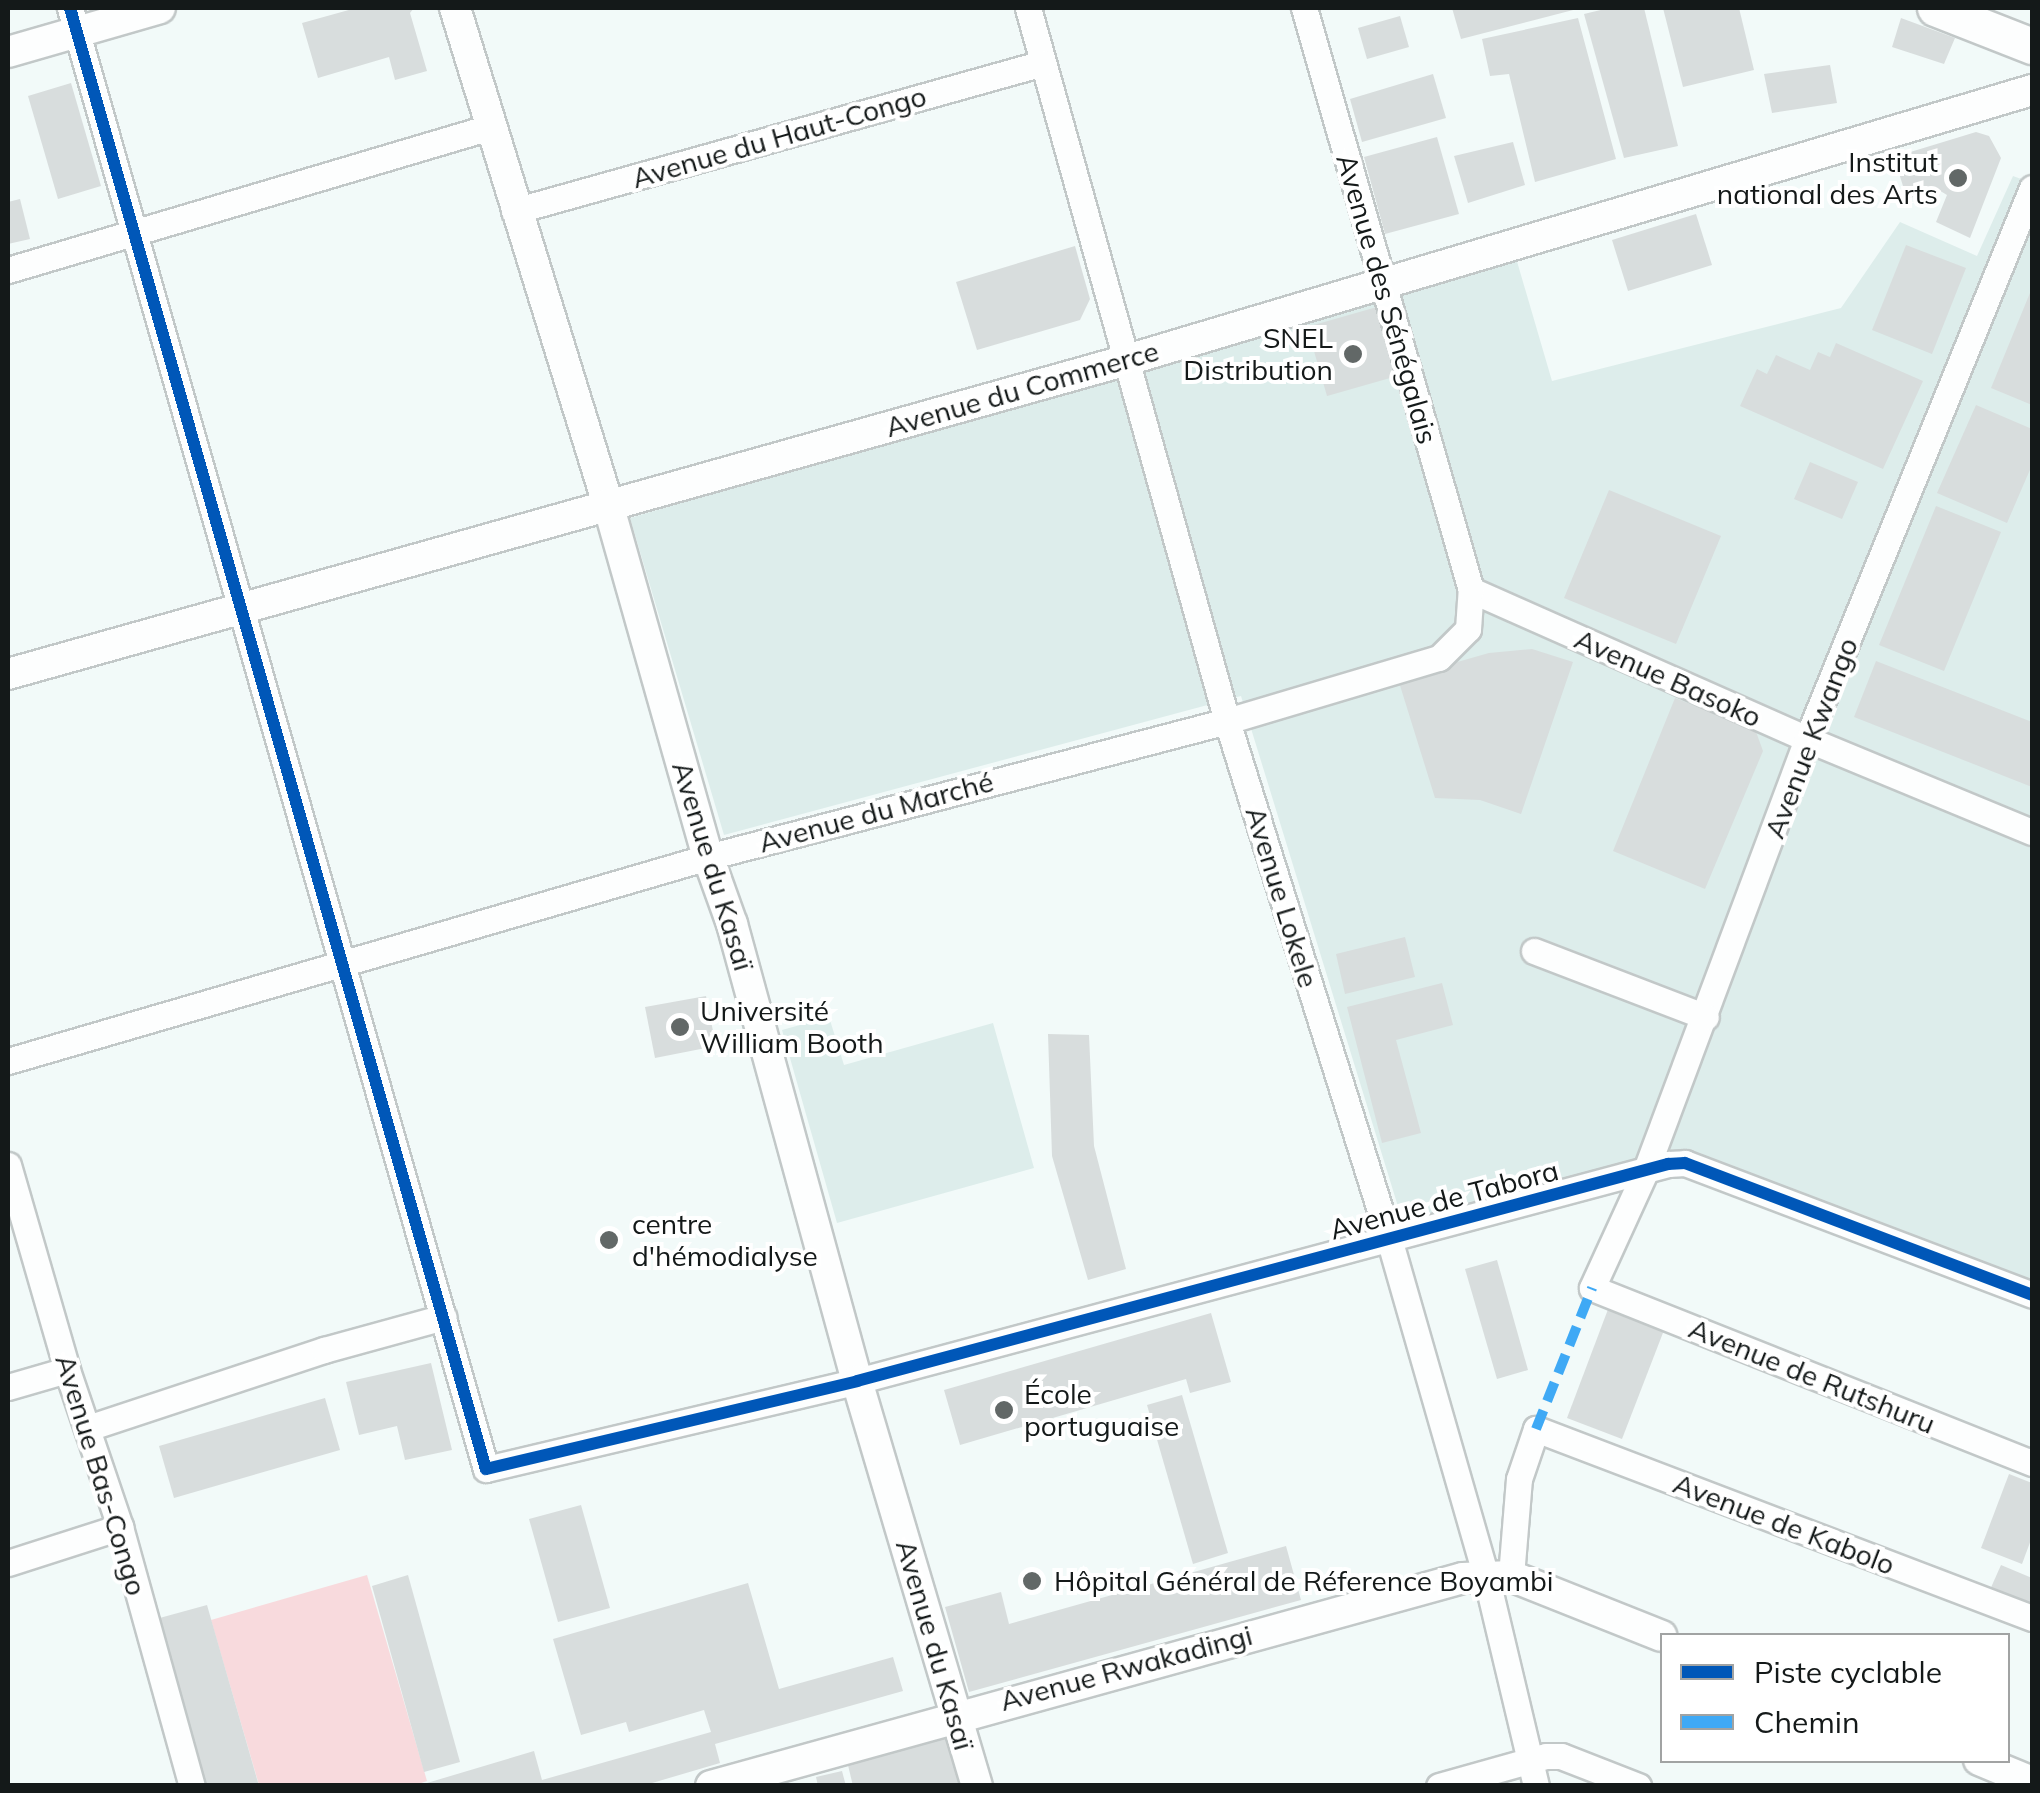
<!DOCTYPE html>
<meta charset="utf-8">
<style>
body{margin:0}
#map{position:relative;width:2040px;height:1793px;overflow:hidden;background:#f2faf9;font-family:Mulish,sans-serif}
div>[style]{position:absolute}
.built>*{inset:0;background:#ddedeb}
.green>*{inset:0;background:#f8dadd}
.building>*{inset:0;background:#d8dddd}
.roads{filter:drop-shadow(2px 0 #c2c8c8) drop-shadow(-2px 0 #c2c8c8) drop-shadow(0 2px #c2c8c8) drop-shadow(0 -2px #c2c8c8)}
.minor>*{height:25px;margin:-12.5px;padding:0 12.5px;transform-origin:12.5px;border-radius:12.5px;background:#fdfefe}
.tertiary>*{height:30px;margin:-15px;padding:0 15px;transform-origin:15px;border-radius:15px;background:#fdfefe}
.secondary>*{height:35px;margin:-17.5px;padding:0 17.5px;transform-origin:17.5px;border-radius:17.5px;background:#fdfefe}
.quiet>*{height:10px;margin-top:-5px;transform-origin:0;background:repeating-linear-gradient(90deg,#3fa9f5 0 20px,transparent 0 30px)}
.cycleway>*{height:12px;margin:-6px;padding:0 6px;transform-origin:6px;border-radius:6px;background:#0057b8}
.dots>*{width:28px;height:28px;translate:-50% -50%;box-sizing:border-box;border:5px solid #fff;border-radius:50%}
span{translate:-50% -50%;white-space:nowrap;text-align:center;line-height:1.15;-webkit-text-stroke:8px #fff;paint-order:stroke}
.street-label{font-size:28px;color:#141919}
.poi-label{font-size:28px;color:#141919}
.right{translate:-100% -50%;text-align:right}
.left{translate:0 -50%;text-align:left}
.frame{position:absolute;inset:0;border:10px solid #141919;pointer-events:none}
.legend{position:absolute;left:1660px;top:1633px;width:350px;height:130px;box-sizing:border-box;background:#fff;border:2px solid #a1a3a3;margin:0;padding:12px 18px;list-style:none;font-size:30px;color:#141919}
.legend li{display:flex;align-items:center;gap:20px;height:50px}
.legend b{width:50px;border:2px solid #a1a3a3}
</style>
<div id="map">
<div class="built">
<div style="clip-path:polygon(2013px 176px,2032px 183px,2032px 1293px,1683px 1154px,1404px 1226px,1241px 696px,724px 835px,630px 518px,1516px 258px,1552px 381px,1841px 308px,1900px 222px,1977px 256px)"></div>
<div style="clip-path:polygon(829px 1017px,844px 1065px,993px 1023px,1034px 1168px,837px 1223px,782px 1030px)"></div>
</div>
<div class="green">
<div style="clip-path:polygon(367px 1575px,427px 1781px,413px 1786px,259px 1785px,211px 1620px)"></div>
</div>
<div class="building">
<div style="clip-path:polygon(356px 8px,414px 8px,410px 13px,427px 71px,395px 80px,389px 57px,318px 78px,302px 23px)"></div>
<div style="clip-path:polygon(1452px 8px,1577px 8px,1577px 9px,1461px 39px)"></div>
<div style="clip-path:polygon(1609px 8px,1644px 8px,1678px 146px,1624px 158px,1584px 14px)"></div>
<div style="clip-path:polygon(1663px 8px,1739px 8px,1754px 70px,1683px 87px)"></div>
<div style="clip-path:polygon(1400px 16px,1409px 47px,1367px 59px,1358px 28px)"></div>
<div style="clip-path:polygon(1578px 18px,1616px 159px,1535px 182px,1509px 74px,1490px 76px,1482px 39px)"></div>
<div style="clip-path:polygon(1901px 18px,1955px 38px,1944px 64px,1892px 47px)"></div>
<div style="clip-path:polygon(1830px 65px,1837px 103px,1772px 113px,1764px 74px)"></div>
<div style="clip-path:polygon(1433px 74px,1446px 118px,1362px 142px,1350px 99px)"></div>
<div style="clip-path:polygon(71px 83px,101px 186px,58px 199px,28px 96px)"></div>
<div style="clip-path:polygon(1976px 132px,1989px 136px,2001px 158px,1970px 238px,1936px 222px,1947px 195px,1937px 189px,1907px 199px,1894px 157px)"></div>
<div style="clip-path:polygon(1437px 137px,1459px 214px,1385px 234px,1364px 157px)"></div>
<div style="clip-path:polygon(1513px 142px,1525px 185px,1468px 203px,1454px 156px)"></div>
<div style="clip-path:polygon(20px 199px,30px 239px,8px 244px,8px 202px)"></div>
<div style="clip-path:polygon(1696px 214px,1712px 265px,1628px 291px,1612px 240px)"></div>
<div style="clip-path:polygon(1906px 245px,1966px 268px,1932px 354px,1872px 330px)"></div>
<div style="clip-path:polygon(1075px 246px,1090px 299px,1080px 320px,977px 350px,956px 282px)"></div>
<div style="clip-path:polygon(2032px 288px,2032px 405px,1991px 388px)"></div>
<div style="clip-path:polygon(1377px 307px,1397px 376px,1327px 396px,1307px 327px)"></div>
<div style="clip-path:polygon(1836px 343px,1923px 381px,1883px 469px,1740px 406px,1757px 369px,1767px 374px,1776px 355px,1810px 370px,1818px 352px,1830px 357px)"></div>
<div style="clip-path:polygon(1976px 405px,2032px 429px,2032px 465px,2007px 523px,1937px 493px)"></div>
<div style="clip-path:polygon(1810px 462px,1858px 482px,1842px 519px,1794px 499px)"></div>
<div style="clip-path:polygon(1609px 490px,1721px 536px,1676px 644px,1564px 598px)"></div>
<div style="clip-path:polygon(1936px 506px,2001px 532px,1944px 671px,1879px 645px)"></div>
<div style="clip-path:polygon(1532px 649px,1573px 662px,1521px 814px,1480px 800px,1435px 798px,1398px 679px,1489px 653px)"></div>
<div style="clip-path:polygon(1876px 661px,2032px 722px,2032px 787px,1854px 717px)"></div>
<div style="clip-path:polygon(1675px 698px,1755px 729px,1763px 751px,1705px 889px,1613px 851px)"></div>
<div style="clip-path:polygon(1405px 937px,1415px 977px,1345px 994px,1336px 954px)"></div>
<div style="clip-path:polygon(1442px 983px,1453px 1025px,1396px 1040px,1421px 1133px,1382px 1143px,1347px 1007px)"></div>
<div style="clip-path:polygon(706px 996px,716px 1046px,655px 1058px,645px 1007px)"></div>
<div style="clip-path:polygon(1048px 1034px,1089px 1035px,1094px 1146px,1126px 1269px,1088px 1280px,1052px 1156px)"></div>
<div style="clip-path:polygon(1497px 1260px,1528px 1370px,1497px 1379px,1465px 1269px)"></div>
<div style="clip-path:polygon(1610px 1304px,1666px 1325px,1622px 1439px,1567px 1418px)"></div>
<div style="clip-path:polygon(1211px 1313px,1231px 1382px,1190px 1393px,1186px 1379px,960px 1445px,944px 1390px)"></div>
<div style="clip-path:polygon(431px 1363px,452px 1450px,405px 1460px,397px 1426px,359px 1435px,346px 1382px)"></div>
<div style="clip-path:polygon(1182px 1395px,1228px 1553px,1193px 1564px,1147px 1405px)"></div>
<div style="clip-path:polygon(325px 1398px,340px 1450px,174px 1498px,159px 1446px)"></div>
<div style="clip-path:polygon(2009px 1474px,2032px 1483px,2032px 1537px,2022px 1564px,1981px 1548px)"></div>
<div style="clip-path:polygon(581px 1505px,610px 1608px,558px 1622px,529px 1519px)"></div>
<div style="clip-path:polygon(1286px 1546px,1301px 1600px,969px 1692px,945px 1607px,1001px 1592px,1009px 1624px)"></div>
<div style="clip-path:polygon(2001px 1565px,2032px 1578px,2032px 1611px,1989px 1592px)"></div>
<div style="clip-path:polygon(408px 1575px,460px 1762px,424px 1772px,372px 1586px)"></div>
<div style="clip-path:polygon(748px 1583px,779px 1689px,893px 1657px,903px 1691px,715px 1744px,720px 1763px,642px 1786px,417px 1786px,534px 1751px,542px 1780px,711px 1732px,704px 1710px,629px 1732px,626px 1722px,581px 1735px,553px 1639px)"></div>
<div style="clip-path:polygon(207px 1605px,259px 1786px,204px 1786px,156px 1619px)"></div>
<div style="clip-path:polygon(947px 1735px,960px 1786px,853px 1786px,847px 1761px)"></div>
<div style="clip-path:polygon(842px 1771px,846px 1786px,818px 1786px,816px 1777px)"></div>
</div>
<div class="roads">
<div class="minor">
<div style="left:70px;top:8px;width:1519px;rotate:74.11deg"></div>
<div style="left:486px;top:1469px;width:381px;rotate:-13.3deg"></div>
<div style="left:857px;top:1381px;width:840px;rotate:-14.98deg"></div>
<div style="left:1668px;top:1164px;width:17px;rotate:-3deg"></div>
<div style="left:1685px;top:1163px;width:371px;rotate:20.8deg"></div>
<div style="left:1028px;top:8px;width:740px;rotate:74.41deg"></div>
<div style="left:1227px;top:721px;width:546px;rotate:72.63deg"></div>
<div style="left:1390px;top:1242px;width:348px;rotate:74deg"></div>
<div style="left:1486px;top:1576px;width:216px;rotate:76.6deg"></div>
<div style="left:2032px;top:188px;width:595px;rotate:112.21deg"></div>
<div style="left:1807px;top:739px;width:460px;rotate:110.5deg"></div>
<div style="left:1646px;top:1170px;width:130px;rotate:114.6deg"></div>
<div style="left:1592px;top:1288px;width:474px;rotate:21.7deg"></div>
<div style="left:514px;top:211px;width:549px;rotate:-15.63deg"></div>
<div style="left:8px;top:270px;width:503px;rotate:-16.52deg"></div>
<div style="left:1471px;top:590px;width:368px;rotate:23.9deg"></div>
<div style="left:1807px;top:739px;width:243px;rotate:22.5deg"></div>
<div style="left:1534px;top:951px;width:184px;rotate:21deg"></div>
<div style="left:8px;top:1061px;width:729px;rotate:-16.25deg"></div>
<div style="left:708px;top:857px;width:537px;rotate:-14.68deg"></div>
<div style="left:1227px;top:721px;width:221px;rotate:-16.6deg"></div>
<div style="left:1439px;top:658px;width:41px;rotate:-45deg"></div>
<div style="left:1468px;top:629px;width:39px;rotate:-86deg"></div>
<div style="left:1471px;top:590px;width:605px;rotate:-106.01deg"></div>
<div style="left:8px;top:1165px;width:213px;rotate:73.9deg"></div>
<div style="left:67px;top:1370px;width:166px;rotate:71.3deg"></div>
<div style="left:120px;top:1527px;width:269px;rotate:74.5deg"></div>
<div style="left:8px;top:1387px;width:61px;rotate:-16.1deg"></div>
<div style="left:88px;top:1428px;width:249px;rotate:-18.3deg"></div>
<div style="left:324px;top:1350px;width:124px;rotate:-15.4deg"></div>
<div style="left:8px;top:1563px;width:118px;rotate:-17.8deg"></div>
<div style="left:1511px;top:1576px;width:97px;rotate:-85.3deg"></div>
<div style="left:1519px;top:1479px;width:53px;rotate:-71.2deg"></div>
<div style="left:1536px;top:1429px;width:531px;rotate:20.86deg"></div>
<div style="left:1439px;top:1786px;width:111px;rotate:-15.7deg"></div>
<div style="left:1546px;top:1756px;width:15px"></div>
<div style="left:1561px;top:1756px;width:83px;rotate:21.3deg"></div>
</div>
<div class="tertiary">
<div style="left:455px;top:8px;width:519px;rotate:72.86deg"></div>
<div style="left:608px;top:504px;width:367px;rotate:74.2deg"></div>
<div style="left:708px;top:857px;width:71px;rotate:70.3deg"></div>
<div style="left:732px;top:924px;width:474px;rotate:74.7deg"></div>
<div style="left:857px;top:1381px;width:422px;rotate:73.5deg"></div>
<div style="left:8px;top:52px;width:158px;rotate:-16.1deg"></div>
<div style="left:8px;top:674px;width:1162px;rotate:-15.67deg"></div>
<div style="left:1127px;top:360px;width:944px;rotate:-16.61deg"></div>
<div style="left:1979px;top:1760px;width:57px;rotate:22.5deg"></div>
<div style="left:711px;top:1786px;width:780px;rotate:-15.46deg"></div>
<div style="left:1463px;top:1578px;width:48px;rotate:-2.4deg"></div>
<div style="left:1511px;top:1576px;width:162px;rotate:21.7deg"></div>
</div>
<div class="secondary">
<div style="left:1935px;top:8px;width:104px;rotate:21.4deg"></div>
</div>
</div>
<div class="quiet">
<div style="left:1536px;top:1429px;width:152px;rotate:-68.3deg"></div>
</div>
<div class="cycleway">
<div style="left:70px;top:8px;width:1519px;rotate:74.11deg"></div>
<div style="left:486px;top:1469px;width:381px;rotate:-13.3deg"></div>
<div style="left:857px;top:1381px;width:840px;rotate:-14.98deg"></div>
<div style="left:1668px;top:1164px;width:17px;rotate:-3deg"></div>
<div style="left:1685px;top:1163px;width:371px;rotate:20.8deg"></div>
</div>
<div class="dots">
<div style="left:1958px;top:178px;background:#626867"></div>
<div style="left:1353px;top:354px;background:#626867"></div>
<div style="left:680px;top:1027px;background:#626867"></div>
<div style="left:609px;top:1240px;background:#626867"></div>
<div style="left:1004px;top:1410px;background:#626867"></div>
<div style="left:1032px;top:1581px;background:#626867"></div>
</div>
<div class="street-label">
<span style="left:779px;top:137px;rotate:-16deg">Avenue du Haut-Congo</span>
<span style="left:1387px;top:299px;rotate:74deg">Avenue des Sénégalais</span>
<span style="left:1022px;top:389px;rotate:-16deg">Avenue du Commerce</span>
<span style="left:1668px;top:678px;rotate:24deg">Avenue Basoko</span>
<span style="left:1811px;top:738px;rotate:-69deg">Avenue Kwango</span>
<span style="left:876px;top:812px;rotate:-15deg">Avenue du Marché</span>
<span style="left:713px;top:866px;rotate:73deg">Avenue du Kasaï</span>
<span style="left:1282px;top:897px;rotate:73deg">Avenue Lokele</span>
<span style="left:1444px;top:1200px;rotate:-15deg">Avenue de Tabora</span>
<span style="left:1812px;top:1376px;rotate:22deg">Avenue de Rutshuru</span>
<span style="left:101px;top:1475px;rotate:73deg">Avenue Bas-Congo</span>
<span style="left:1784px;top:1524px;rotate:21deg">Avenue de Kabolo</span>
<span style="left:935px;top:1645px;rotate:74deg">Avenue du Kasaï</span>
<span style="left:1126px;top:1668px;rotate:-15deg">Avenue Rwakadingi</span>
</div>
<div class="poi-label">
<span class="right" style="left:1938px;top:178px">Institut<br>national des Arts</span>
<span class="right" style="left:1333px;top:354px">SNEL<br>Distribution</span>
<span class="left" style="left:700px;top:1027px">Université<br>William Booth</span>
<span class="left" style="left:632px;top:1240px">centre<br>d'hémodialyse</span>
<span class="left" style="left:1024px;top:1410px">École<br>portuguaise</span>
<span class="left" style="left:1054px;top:1581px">Hôpital Général de Réference Boyambi</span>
</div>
<div class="frame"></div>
<ul class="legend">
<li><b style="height:12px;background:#0057b8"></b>Piste cyclable</li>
<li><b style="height:12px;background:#3fa9f5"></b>Chemin</li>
</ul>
</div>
